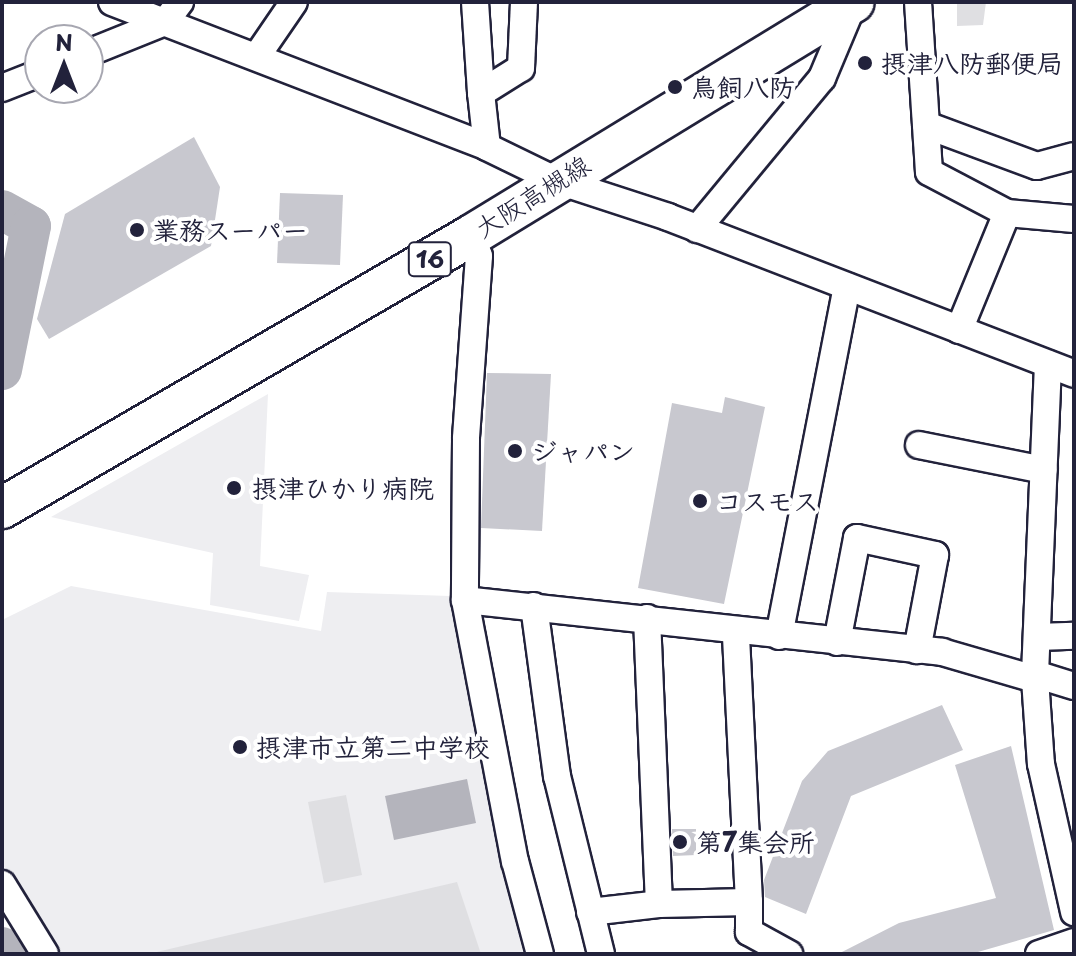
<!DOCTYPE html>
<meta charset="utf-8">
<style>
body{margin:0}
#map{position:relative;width:1076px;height:956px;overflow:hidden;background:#fff;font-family:"Playpen Sans","Klee One",sans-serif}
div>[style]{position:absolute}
.built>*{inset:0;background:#eeeef1}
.green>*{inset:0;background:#dfdfe2}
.water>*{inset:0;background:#b4b4bc}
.river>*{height:40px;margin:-20px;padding:0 20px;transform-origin:20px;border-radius:20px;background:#b4b4bc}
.building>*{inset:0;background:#c8c8cf}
.roads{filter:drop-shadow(2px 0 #22223b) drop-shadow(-2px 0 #22223b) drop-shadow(0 2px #22223b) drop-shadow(0 -2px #22223b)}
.minor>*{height:26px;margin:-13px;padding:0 13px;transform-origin:13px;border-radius:13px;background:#fff}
.primary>*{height:40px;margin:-20px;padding:0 20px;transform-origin:20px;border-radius:20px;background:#fff}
.dots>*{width:22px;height:22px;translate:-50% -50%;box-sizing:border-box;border:4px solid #fff;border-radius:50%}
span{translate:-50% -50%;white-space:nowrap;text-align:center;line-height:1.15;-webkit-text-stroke:8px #fff;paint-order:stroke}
.shield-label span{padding:2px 6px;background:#fff;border:2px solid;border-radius:6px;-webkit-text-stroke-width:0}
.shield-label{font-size:24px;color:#22223b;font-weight:700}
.poi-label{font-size:26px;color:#22223b;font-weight:700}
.left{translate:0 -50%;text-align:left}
.street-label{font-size:26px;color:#22223b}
.frame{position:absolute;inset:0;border:4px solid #22223b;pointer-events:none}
.north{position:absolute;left:24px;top:24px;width:80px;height:80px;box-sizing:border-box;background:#fff;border:2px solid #a7a7b1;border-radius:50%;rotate:0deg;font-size:22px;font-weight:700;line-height:32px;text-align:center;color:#22223b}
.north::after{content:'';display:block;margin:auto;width:28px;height:36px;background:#22223b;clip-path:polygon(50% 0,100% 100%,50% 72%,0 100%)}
</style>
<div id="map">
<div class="built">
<div style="clip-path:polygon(268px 394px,260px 566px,309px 575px,299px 621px,210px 605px,213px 553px,51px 517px)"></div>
<div style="clip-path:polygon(71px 586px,321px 631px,327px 592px,450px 596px,502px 869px,526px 954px,52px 954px,2px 863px,2px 620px)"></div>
</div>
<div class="green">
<div style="clip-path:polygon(957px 2px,986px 2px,983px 25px,957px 26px)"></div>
<div style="clip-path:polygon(346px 795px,362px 875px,324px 883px,308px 802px)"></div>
<div style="clip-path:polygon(457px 882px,481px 954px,148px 954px)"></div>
</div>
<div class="water">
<div style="clip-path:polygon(467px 779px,476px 823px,394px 840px,385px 796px)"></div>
</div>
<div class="river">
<div style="left:2px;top:210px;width:33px;rotate:29deg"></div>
<div style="left:31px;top:226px;width:147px;rotate:101.4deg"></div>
<div style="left:2px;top:947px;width:8px;rotate:60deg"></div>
</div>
<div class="building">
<div style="clip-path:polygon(194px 137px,220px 187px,211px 246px,49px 339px,37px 319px,65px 214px)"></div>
<div style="clip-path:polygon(280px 193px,343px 195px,340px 265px,277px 263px)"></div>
<div style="clip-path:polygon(487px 373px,551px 374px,542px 531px,481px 528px)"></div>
<div style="clip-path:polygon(725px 397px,765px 407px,724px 604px,638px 588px,672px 403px,722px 413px)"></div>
<div style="clip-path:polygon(942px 705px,963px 750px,851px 796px,806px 914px,765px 897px,764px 880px,802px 781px,828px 751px)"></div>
<div style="clip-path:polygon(1011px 746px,1054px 930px,971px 954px,838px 954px,899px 923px,996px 898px,955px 765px)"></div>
<div style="clip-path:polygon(672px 829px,696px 829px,696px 855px,673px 856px)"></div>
</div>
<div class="roads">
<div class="minor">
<div style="left:112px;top:2px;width:402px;rotate:21.1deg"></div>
<div style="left:487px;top:147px;width:76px;rotate:25.9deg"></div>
<div style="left:555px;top:180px;width:119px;rotate:18.1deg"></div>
<div style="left:668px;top:217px;width:435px;rotate:21.1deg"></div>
<div style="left:475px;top:2px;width:91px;rotate:86.2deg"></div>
<div style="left:918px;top:2px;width:170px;rotate:86.3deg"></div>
<div style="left:929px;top:172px;width:88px;rotate:27.7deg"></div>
<div style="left:1007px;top:213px;width:67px;rotate:5.1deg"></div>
<div style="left:88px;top:53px;width:83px;rotate:-21.9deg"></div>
<div style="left:165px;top:22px;width:25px;rotate:-53deg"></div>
<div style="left:257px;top:56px;width:65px;rotate:-55.6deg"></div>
<div style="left:2px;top:88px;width:41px;rotate:-21.5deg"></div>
<div style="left:926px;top:125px;width:118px;rotate:20.3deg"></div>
<div style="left:1037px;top:166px;width:38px;rotate:-15deg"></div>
<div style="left:487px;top:147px;width:54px;rotate:-96.3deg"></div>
<div style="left:481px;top:93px;width:47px;rotate:-32deg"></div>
<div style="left:521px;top:68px;width:66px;rotate:-87.4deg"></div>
<div style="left:697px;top:229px;width:196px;rotate:-50.4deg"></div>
<div style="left:822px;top:78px;width:82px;rotate:-67.2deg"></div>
<div style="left:472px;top:235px;width:22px;rotate:72deg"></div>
<div style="left:479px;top:256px;width:183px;rotate:94.1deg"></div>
<div style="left:466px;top:439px;width:161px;rotate:90.4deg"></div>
<div style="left:465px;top:600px;width:480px;rotate:6.2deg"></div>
<div style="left:942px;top:652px;width:97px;rotate:16.2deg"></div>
<div style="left:959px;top:330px;width:126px;rotate:-67.7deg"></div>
<div style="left:1048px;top:364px;width:315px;rotate:92.4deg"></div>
<div style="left:1035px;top:679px;width:85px;rotate:86deg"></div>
<div style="left:1041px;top:764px;width:152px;rotate:77.4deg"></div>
<div style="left:919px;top:445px;width:127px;rotate:11.3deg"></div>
<div style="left:465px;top:600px;width:266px;rotate:79.2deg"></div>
<div style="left:515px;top:861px;width:96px;rotate:75deg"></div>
<div style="left:534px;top:606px;width:172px;rotate:82.3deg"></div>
<div style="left:557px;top:776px;width:183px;rotate:76.1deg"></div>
<div style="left:647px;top:618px;width:286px;rotate:87.6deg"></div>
<div style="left:659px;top:904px;width:90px;rotate:-1.3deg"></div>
<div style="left:749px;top:902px;width:270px;rotate:-92.8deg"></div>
<div style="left:779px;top:636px;width:356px;rotate:-79deg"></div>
<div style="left:1037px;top:637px;width:37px;rotate:-2deg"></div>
<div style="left:837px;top:642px;width:106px;rotate:-79.1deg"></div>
<div style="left:857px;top:538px;width:80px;rotate:12.3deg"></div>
<div style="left:935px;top:555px;width:97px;rotate:100.7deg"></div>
<div style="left:1035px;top:674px;width:41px;rotate:17.1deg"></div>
<div style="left:2px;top:884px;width:82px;rotate:58.4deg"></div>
<div style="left:749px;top:902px;width:30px;rotate:90deg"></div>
<div style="left:749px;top:932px;width:46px;rotate:28.8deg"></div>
<div style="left:590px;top:912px;width:69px;rotate:-6.6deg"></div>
<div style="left:1039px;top:954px;width:37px;rotate:-19deg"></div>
</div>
<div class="primary">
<div style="left:2px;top:508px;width:544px;rotate:-30.15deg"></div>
<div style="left:472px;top:235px;width:447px;rotate:-31.4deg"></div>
</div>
</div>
<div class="dots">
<div style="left:865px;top:63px;background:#22223b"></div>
<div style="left:675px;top:87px;background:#22223b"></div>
<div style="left:137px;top:230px;background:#22223b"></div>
<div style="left:515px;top:451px;background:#22223b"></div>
<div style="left:234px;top:488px;background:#22223b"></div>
<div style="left:700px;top:501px;background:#22223b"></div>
<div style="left:240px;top:747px;background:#22223b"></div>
<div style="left:680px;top:842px;background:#22223b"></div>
</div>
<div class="shield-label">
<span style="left:430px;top:259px">16</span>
</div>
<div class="poi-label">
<span class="left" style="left:881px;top:63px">摂津八防郵便局</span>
<span class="left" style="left:691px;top:87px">鳥飼八防</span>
<span class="left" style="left:153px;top:230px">業務スーパー</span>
<span class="left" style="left:531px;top:451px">ジャパン</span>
<span class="left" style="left:252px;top:488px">摂津ひかり病院</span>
<span class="left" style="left:716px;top:501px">コスモス</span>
<span class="left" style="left:256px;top:747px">摂津市立第二中学校</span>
<span class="left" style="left:696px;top:842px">第7集会所</span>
</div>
<div class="street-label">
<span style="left:532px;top:196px;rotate:-32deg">大阪高槻線</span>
</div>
<div class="frame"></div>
<div class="north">N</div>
</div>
